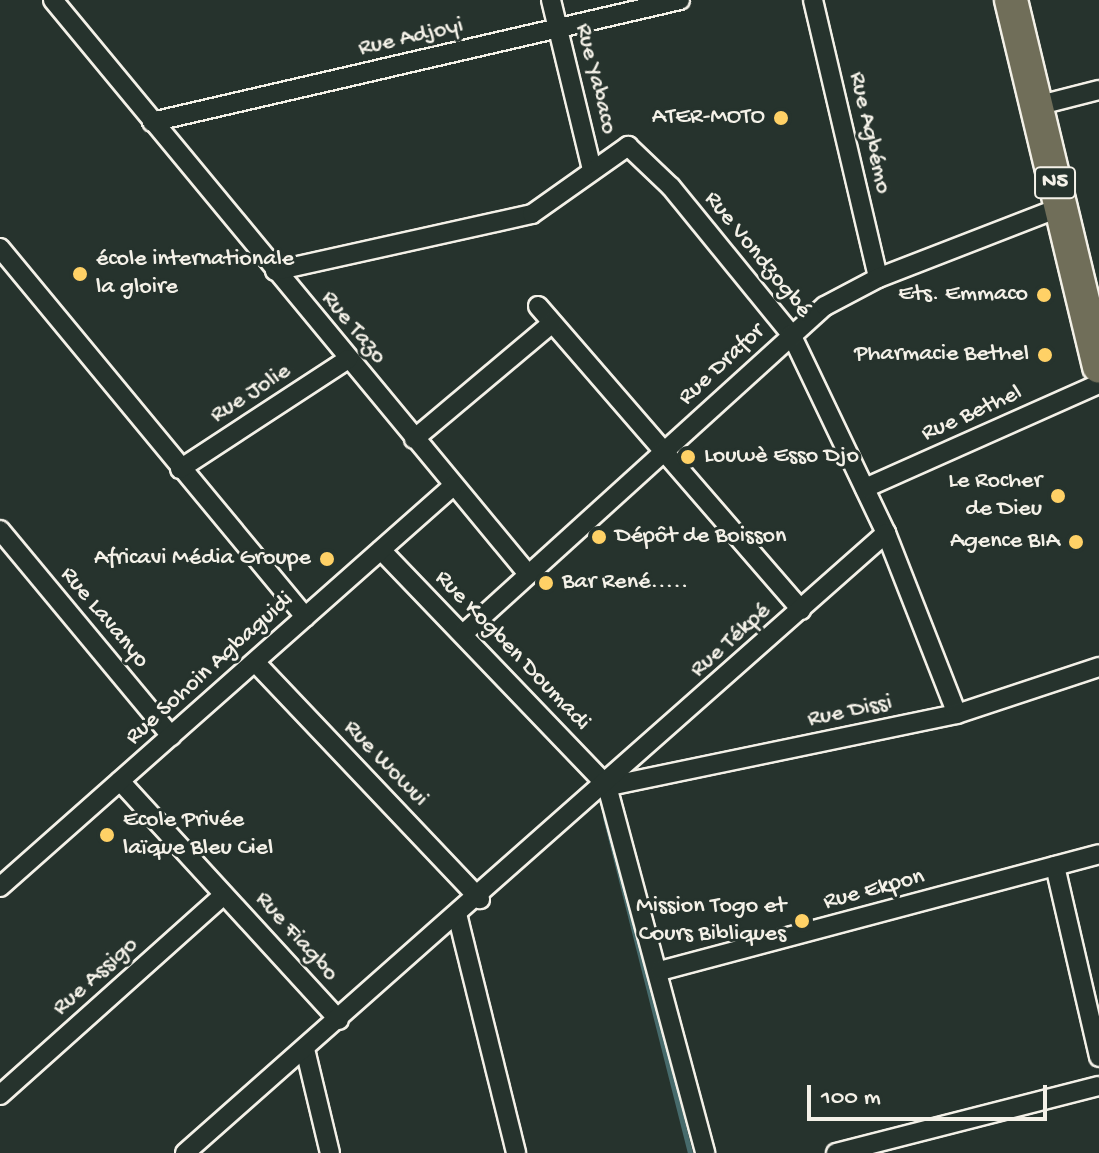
<!DOCTYPE html>
<meta charset="utf-8">
<style>
body{margin:0}
#map{position:relative;width:1099px;height:1153px;overflow:hidden;background:#26332d;font-family:"Gochi Hand",sans-serif}
div>[style]{position:absolute}
.stream>*{height:5px;margin:-2.5px;padding:0 2.5px;transform-origin:2.5px;border-radius:2.5px;background:#476b6c}
.roads{filter:drop-shadow(2px 0 #f4f1e8) drop-shadow(-2px 0 #f4f1e8) drop-shadow(0 2px #f4f1e8) drop-shadow(0 -2px #f4f1e8)}
.street>*{height:18px;margin:-9px;padding:0 9px;transform-origin:9px;border-radius:9px;background:#26332d}
.highway>*{height:32px;margin:-16px;padding:0 16px;transform-origin:16px;border-radius:16px;background:#706e59}
.dots>*{width:22px;height:22px;translate:-50% -50%;box-sizing:border-box;border:4px solid #26332d;border-radius:50%}
span{translate:-50% -50%;white-space:nowrap;text-align:center;line-height:1.15;-webkit-text-stroke:6px #26332d;paint-order:stroke}
.shield-label span{padding:2px 6px;background:#26332d;border:2px solid;border-radius:6px;-webkit-text-stroke-width:0}
.shield-label{font-size:22px;color:#f4f1e8;font-weight:700}
.street-label{font-size:24px;color:#f4f1e8}
.poi-label{font-size:24px;color:#f4f1e8}
.right{translate:-100% -50%;text-align:right}
.left{translate:0 -50%;text-align:left}
.scale{position:absolute;left:807px;top:1085px;width:240px;height:36px;box-sizing:border-box;border:4px solid #f4f1e8;border-top:0;padding-left:10px;font-size:24px;line-height:28px;white-space:nowrap;color:#f4f1e8;-webkit-text-stroke:6px #26332d;paint-order:stroke}
</style>
<div id="map">
<div class="stream">
<div style="left:605px;top:817px;width:347px;rotate:75.8deg"></div>
</div>
<div class="roads">
<div class="street">
<div style="left:53px;top:0;width:745px;rotate:50.39deg"></div>
<div style="left:551px;top:0;width:174px;rotate:76.4deg"></div>
<div style="left:813px;top:0;width:285px;rotate:76.8deg"></div>
<div style="left:1036px;top:106px;width:65px;rotate:-14.3deg"></div>
<div style="left:152px;top:122px;width:542px;rotate:-13.01deg"></div>
<div style="left:0;top:248px;width:479px;rotate:50.4deg"></div>
<div style="left:275px;top:271px;width:263px;rotate:-12.5deg"></div>
<div style="left:532px;top:214px;width:118px;rotate:-35.3deg"></div>
<div style="left:628px;top:146px;width:59px;rotate:43.6deg"></div>
<div style="left:671px;top:187px;width:190px;rotate:50.8deg"></div>
<div style="left:791px;top:334px;width:221px;rotate:64.5deg"></div>
<div style="left:886px;top:533px;width:194px;rotate:68.6deg"></div>
<div style="left:538px;top:306px;width:402px;rotate:49.1deg"></div>
<div style="left:414px;top:439px;width:180px;rotate:-40deg"></div>
<div style="left:180px;top:469px;width:201px;rotate:-33.2deg"></div>
<div style="left:865px;top:488px;width:256px;rotate:-24deg"></div>
<div style="left:0;top:530px;width:268px;rotate:50.3deg"></div>
<div style="left:381px;top:550px;width:327px;rotate:46.2deg"></div>
<div style="left:607px;top:786px;width:380px;rotate:75deg"></div>
<div style="left:463px;top:634px;width:488px;rotate:-42.2deg"></div>
<div style="left:825px;top:306px;width:60px;rotate:-27.8deg"></div>
<div style="left:878px;top:278px;width:196px;rotate:-21.2deg"></div>
<div style="left:255px;top:662px;width:327px;rotate:46.5deg"></div>
<div style="left:120px;top:781px;width:324px;rotate:47.5deg"></div>
<div style="left:609px;top:786px;width:355px;rotate:-11.7deg"></div>
<div style="left:957px;top:714px;width:150px;rotate:-18.3deg"></div>
<div style="left:1055px;top:866px;width:196px;rotate:77deg"></div>
<div style="left:0;top:887px;width:605px;rotate:-41.52deg"></div>
<div style="left:458px;top:918px;width:242px;rotate:76.1deg"></div>
<div style="left:660px;top:971px;width:454px;rotate:-14.9deg"></div>
<div style="left:305px;top:1049px;width:107px;rotate:76.5deg"></div>
<div style="left:0;top:1095px;width:300px;rotate:-41.8deg"></div>
<div style="left:185px;top:1153px;width:936px;rotate:-41.49deg"></div>
<div style="left:836px;top:1153px;width:271px;rotate:-14.3deg"></div>
</div>
<div class="highway">
<div style="left:1011px;top:0;width:377px;rotate:76.5deg"></div>
</div>
</div>
<div class="dots">
<div style="left:781px;top:118px;background:#ffd166"></div>
<div style="left:80px;top:274px;background:#ffd166"></div>
<div style="left:1044px;top:295px;background:#ffd166"></div>
<div style="left:1045px;top:355px;background:#ffd166"></div>
<div style="left:688px;top:457px;background:#ffd166"></div>
<div style="left:1058px;top:496px;background:#ffd166"></div>
<div style="left:599px;top:537px;background:#ffd166"></div>
<div style="left:1076px;top:542px;background:#ffd166"></div>
<div style="left:327px;top:559px;background:#ffd166"></div>
<div style="left:546px;top:583px;background:#ffd166"></div>
<div style="left:107px;top:835px;background:#ffd166"></div>
<div style="left:802px;top:921px;background:#ffd166"></div>
</div>
<div class="shield-label">
<span style="left:1055px;top:183px">N5</span>
</div>
<div class="street-label">
<span style="left:411px;top:38px;rotate:-13deg">Rue Adjoyi</span>
<span style="left:595px;top:79px;rotate:76deg">Rue Yabaco</span>
<span style="left:869px;top:133px;rotate:77deg">Rue Agbémo</span>
<span style="left:757px;top:255px;rotate:51deg">Rue Vondzogbé</span>
<span style="left:353px;top:328px;rotate:50deg">Rue Tazo</span>
<span style="left:722px;top:365px;rotate:-43deg">Rue Drafor</span>
<span style="left:251px;top:394px;rotate:-33deg">Rue Jolie</span>
<span style="left:972px;top:414px;rotate:-24deg">Rue Bethel</span>
<span style="left:104px;top:618px;rotate:50deg">Rue Lavanyo</span>
<span style="left:731px;top:641px;rotate:-42deg">Rue Tékpé</span>
<span style="left:512px;top:651px;rotate:46deg">Rue Kogben Doumadi</span>
<span style="left:210px;top:669px;rotate:-42deg">Rue Sohoin Agbaguidi</span>
<span style="left:850px;top:712px;rotate:-12deg">Rue Dissi</span>
<span style="left:385px;top:764px;rotate:46deg">Rue Wowui</span>
<span style="left:874px;top:890px;rotate:-15deg">Rue Ekpon</span>
<span style="left:296px;top:937px;rotate:48deg">Rue Fiagbo</span>
<span style="left:96px;top:977px;rotate:-42deg">Rue Assigo</span>
</div>
<div class="poi-label">
<span class="right" style="left:765px;top:118px">ATER-MOTO</span>
<span class="left" style="left:96px;top:274px">école internationale<br>la gloire</span>
<span class="right" style="left:1028px;top:295px">Ets. Emmaco</span>
<span class="right" style="left:1029px;top:355px">Pharmacie Bethel</span>
<span class="left" style="left:704px;top:457px">Louwè Esso Djo</span>
<span class="right" style="left:1042px;top:496px">Le Rocher<br>de Dieu</span>
<span class="left" style="left:615px;top:537px">Dépôt de Boisson</span>
<span class="right" style="left:1060px;top:542px">Agence BIA</span>
<span class="right" style="left:311px;top:559px">Africavi Média Groupe</span>
<span class="left" style="left:562px;top:583px">Bar René.....</span>
<span class="left" style="left:123px;top:835px">Ecole Privée<br>laïque Bleu Ciel</span>
<span class="right" style="left:786px;top:921px">Mission Togo et<br>Cours Bibliques</span>
</div>
<div class="scale">100 m</div>
</div>
